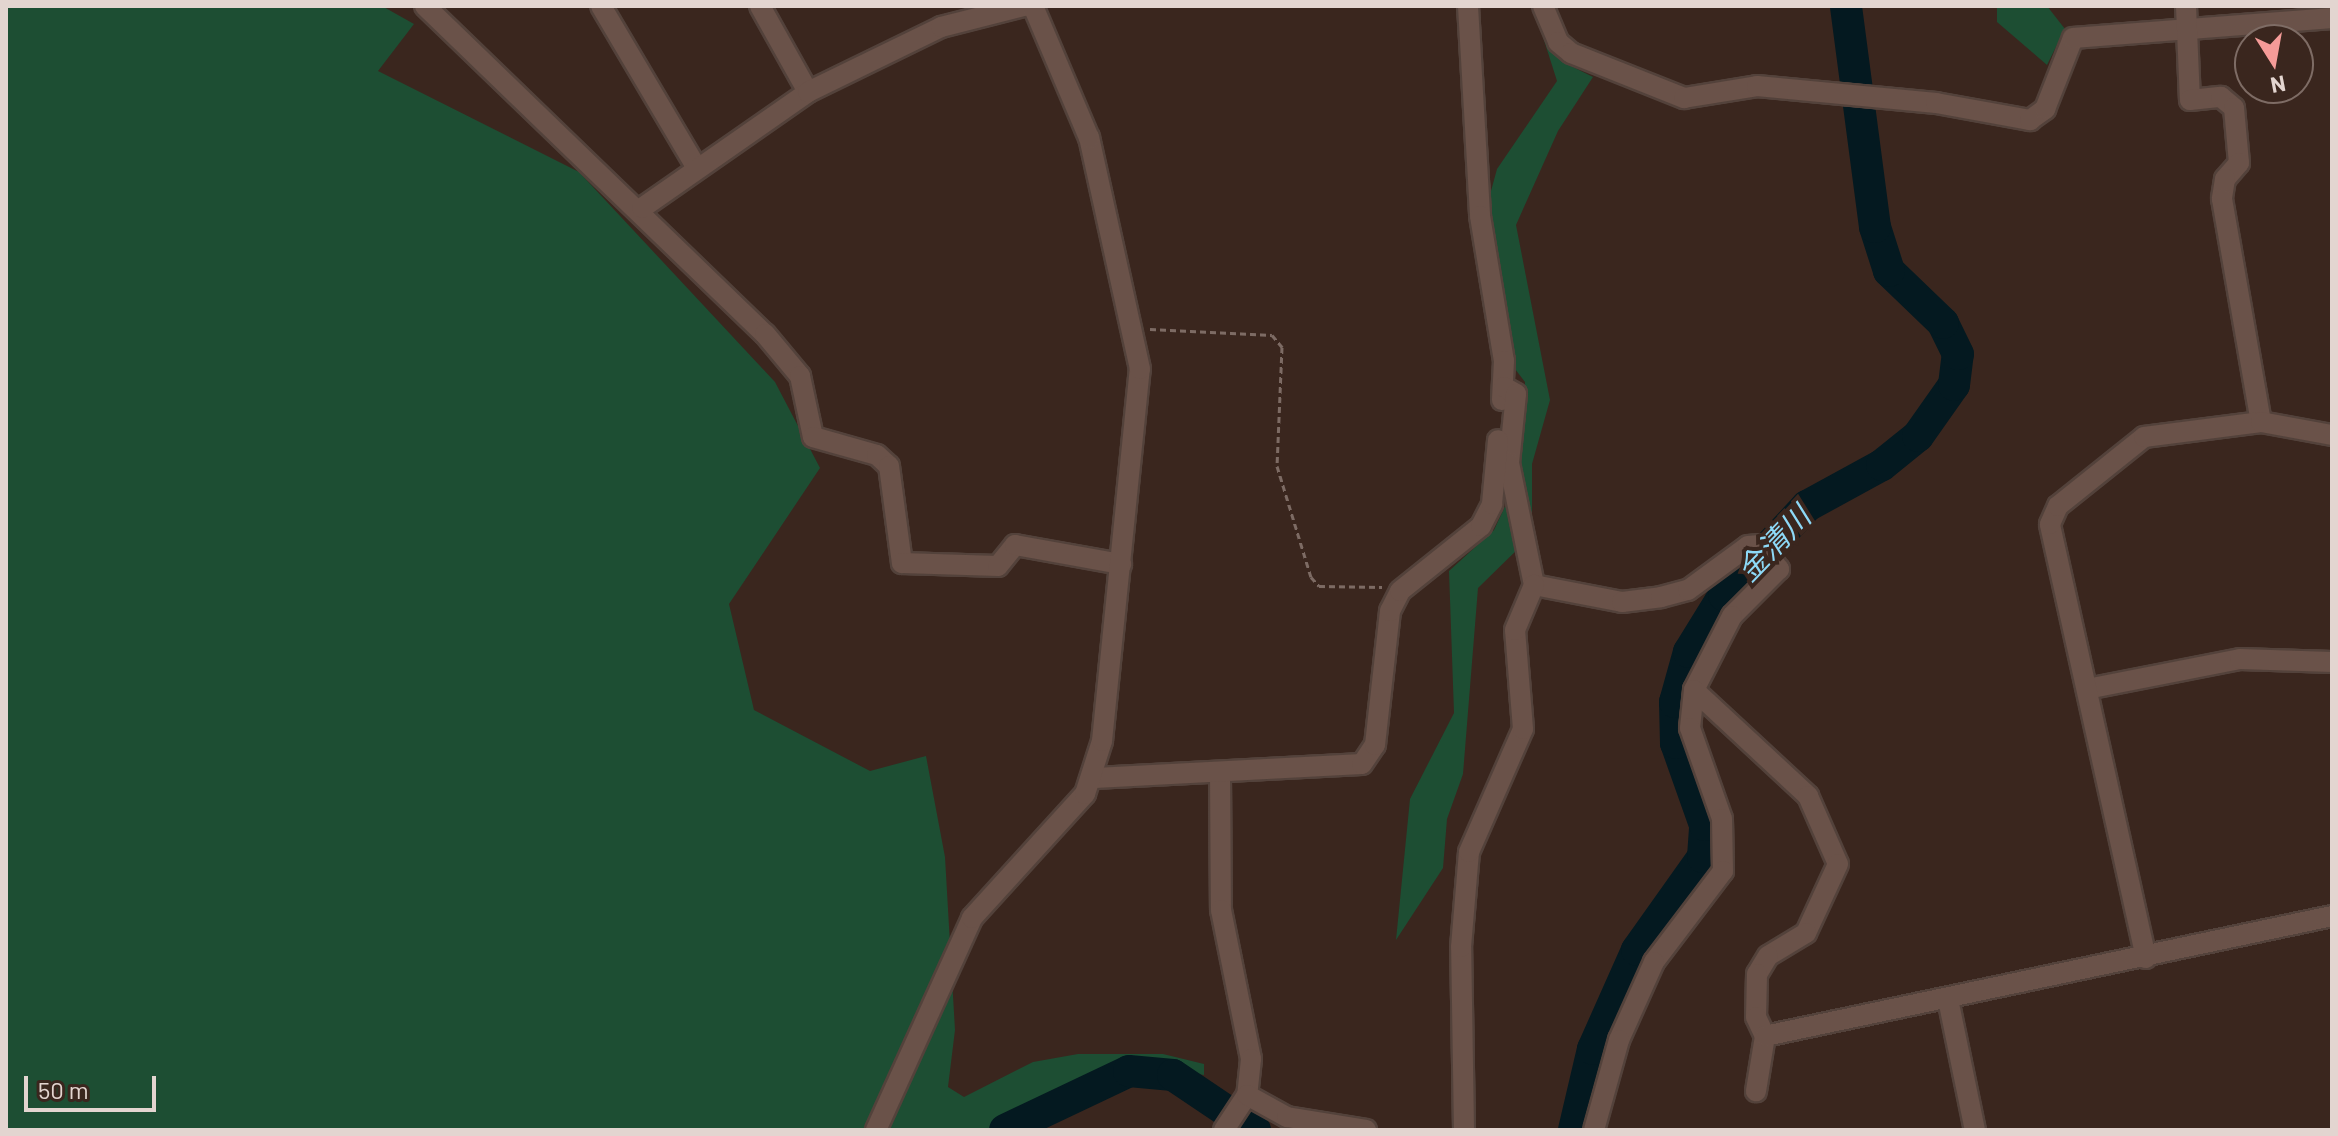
<!DOCTYPE html>
<meta charset="utf-8">
<style>
body{margin:0}
#map{position:relative;width:2338px;height:1136px;overflow:hidden;background:#3a261e;font-family:Barlow,"Noto Sans JP",sans-serif}
div>[style]{position:absolute}
.green>*{inset:0;background:#1d4e33}
.river>*{height:32px;margin:-16px;padding:0 16px;transform-origin:16px;border-radius:16px;background:#041920}
.path>*{height:3px;margin-top:-1.5px;transform-origin:0;background:repeating-linear-gradient(90deg,#7d6b64 0 6px,transparent 0 10px)}
.roads{filter:drop-shadow(2px 0 #53423b) drop-shadow(-2px 0 #53423b) drop-shadow(0 2px #53423b) drop-shadow(0 -2px #53423b)}
.minor>*{height:20px;margin:-10px;padding:0 10px;transform-origin:10px;border-radius:10px;background:#6a5249}
span{translate:-50% -50%;white-space:nowrap;text-align:center;line-height:1.15;-webkit-text-stroke:8px #3a261e;paint-order:stroke}
.water-label{font-size:30px;color:#8dd9f7;font-style:italic}
.frame{position:absolute;inset:0;border:8px solid #e3d5d0;pointer-events:none}
.north{position:absolute;left:2234px;top:24px;width:80px;height:80px;box-sizing:border-box;background:#3a261e;border:2px solid #7e6c65;border-radius:50%;rotate:169deg;font-size:22px;font-weight:700;line-height:32px;text-align:center;color:#e3d5d0}
.north::after{content:'';display:block;margin:auto;width:28px;height:36px;background:#f59b98;clip-path:polygon(50% 0,100% 100%,50% 72%,0 100%)}
.scale{position:absolute;left:24px;top:1076px;width:132px;height:36px;box-sizing:border-box;border:4px solid #e3d5d0;border-top:0;padding-left:10px;font-size:24px;line-height:28px;white-space:nowrap;color:#e3d5d0;-webkit-text-stroke:6px #3a261e;paint-order:stroke}
</style>
<div id="map">
<div class="green">
<div style="clip-path:polygon(6px 6px,382px 6px,414px 24px,378px 71px,579px 172px,775px 382px,820px 468px,729px 604px,754px 710px,870px 771px,926px 756px,945px 857px,955px 1030px,948px 1087px,964px 1097px,1033px 1062px,1078px 1054px,1163px 1054px,1204px 1064px,1204px 1075px,1130px 1064px,1090px 1077px,1041px 1130px,6px 1130px)"></div>
<div style="clip-path:polygon(1997px 6px,2047px 6px,2065px 29px,2047px 65px,1997px 22px)"></div>
<div style="clip-path:polygon(1543px 37px,1563px 62px,1593px 77px,1558px 131px,1516px 225px,1550px 400px,1532px 464px,1532px 540px,1518px 477px,1525px 382px,1515px 369px,1488px 202px,1497px 169px,1557px 81px)"></div>
<div style="clip-path:polygon(1507px 502px,1523px 544px,1478px 588px,1463px 774px,1447px 819px,1443px 868px,1396px 940px,1410px 799px,1454px 713px,1449px 571px,1494px 530px)"></div>
</div>
<div class="river">
<div style="left:1005px;top:1130px;width:137px;rotate:-25.4deg"></div>
<div style="left:1129px;top:1071px;width:44px;rotate:5.2deg"></div>
<div style="left:1173px;top:1075px;width:99px;rotate:33.9deg"></div>
<div style="left:1574px;top:1130px;width:83px;rotate:-76.8deg"></div>
<div style="left:1593px;top:1049px;width:108px;rotate:-66deg"></div>
<div style="left:1637px;top:950px;width:114px;rotate:-54.6deg"></div>
<div style="left:1703px;top:857px;width:32px;rotate:-86deg"></div>
<div style="left:1705px;top:825px;width:87px;rotate:-109.5deg"></div>
<div style="left:1676px;top:743px;width:41px;rotate:-91.4deg"></div>
<div style="left:1675px;top:702px;width:52px;rotate:-74.4deg"></div>
<div style="left:1689px;top:652px;width:67px;rotate:-58.4deg"></div>
<div style="left:1724px;top:595px;width:122px;rotate:-47deg"></div>
<div style="left:1807px;top:506px;width:85px;rotate:-28.7deg"></div>
<div style="left:1882px;top:465px;width:46px;rotate:-38.9deg"></div>
<div style="left:1918px;top:436px;width:62px;rotate:-54.8deg"></div>
<div style="left:1954px;top:385px;width:31px;rotate:-83deg"></div>
<div style="left:1958px;top:354px;width:34px;rotate:-116deg"></div>
<div style="left:1943px;top:323px;width:75px;rotate:-136.1deg"></div>
<div style="left:1889px;top:271px;width:46px;rotate:-107.7deg"></div>
<div style="left:1875px;top:227px;width:223px;rotate:-97.5deg"></div>
</div>
<div class="path">
<div style="left:1150px;top:329px;width:122px;rotate:2.8deg"></div>
<div style="left:1272px;top:335px;width:16px;rotate:50deg"></div>
<div style="left:1282px;top:347px;width:119px;rotate:92.4deg"></div>
<div style="left:1277px;top:466px;width:116px;rotate:73deg"></div>
<div style="left:1311px;top:577px;width:12px;rotate:48deg"></div>
<div style="left:1319px;top:586px;width:63px;rotate:0.9deg"></div>
</div>
<div class="roads">
<div class="minor">
<div style="left:425px;top:6px;width:472px;rotate:44deg"></div>
<div style="left:765px;top:334px;width:55px;rotate:50.2deg"></div>
<div style="left:800px;top:376px;width:62px;rotate:78deg"></div>
<div style="left:813px;top:437px;width:66px;rotate:15.7deg"></div>
<div style="left:877px;top:455px;width:16px;rotate:43deg"></div>
<div style="left:889px;top:466px;width:98px;rotate:82.4deg"></div>
<div style="left:902px;top:563px;width:96px;rotate:1.8deg"></div>
<div style="left:998px;top:566px;width:27px;rotate:-51deg"></div>
<div style="left:1015px;top:545px;width:108px;rotate:10.2deg"></div>
<div style="left:601px;top:6px;width:185px;rotate:59.4deg"></div>
<div style="left:760px;top:6px;width:98px;rotate:60.8deg"></div>
<div style="left:1468px;top:6px;width:210px;rotate:86.7deg"></div>
<div style="left:1480px;top:216px;width:147px;rotate:80.6deg"></div>
<div style="left:1504px;top:361px;width:39px;rotate:93deg"></div>
<div style="left:1543px;top:6px;width:39px;rotate:67deg"></div>
<div style="left:1558px;top:42px;width:17px;rotate:40deg"></div>
<div style="left:1571px;top:53px;width:122px;rotate:21.7deg"></div>
<div style="left:1684px;top:98px;width:74px;rotate:-9.3deg"></div>
<div style="left:1757px;top:86px;width:180px;rotate:5.4deg"></div>
<div style="left:1936px;top:103px;width:96px;rotate:10.3deg"></div>
<div style="left:2030px;top:120px;width:19px;rotate:-36deg"></div>
<div style="left:2045px;top:109px;width:76px;rotate:-68.5deg"></div>
<div style="left:2073px;top:38px;width:260px;rotate:-4.4deg"></div>
<div style="left:2186px;top:6px;width:94px;rotate:87.6deg"></div>
<div style="left:2190px;top:100px;width:31px;rotate:-6deg"></div>
<div style="left:2221px;top:97px;width:17px;rotate:40deg"></div>
<div style="left:2234px;top:108px;width:55px;rotate:84.8deg"></div>
<div style="left:2239px;top:163px;width:21px;rotate:131deg"></div>
<div style="left:2225px;top:179px;width:20px;rotate:99deg"></div>
<div style="left:2222px;top:199px;width:226px;rotate:80.1deg"></div>
<div style="left:642px;top:208px;width:203px;rotate:-34.9deg"></div>
<div style="left:808px;top:92px;width:148px;rotate:-26deg"></div>
<div style="left:941px;top:27px;width:86px;rotate:-14.2deg"></div>
<div style="left:1504px;top:387px;width:14px;rotate:30deg"></div>
<div style="left:1516px;top:394px;width:69px;rotate:95.8deg"></div>
<div style="left:1509px;top:463px;width:125px;rotate:78.4deg"></div>
<div style="left:1534px;top:585px;width:90px;rotate:10.9deg"></div>
<div style="left:1622px;top:602px;width:39px;rotate:-7deg"></div>
<div style="left:1661px;top:597px;width:28px;rotate:-15deg"></div>
<div style="left:1688px;top:590px;width:74px;rotate:-36.3deg"></div>
<div style="left:1748px;top:546px;width:12px;rotate:-5deg"></div>
<div style="left:1760px;top:545px;width:31px;rotate:52deg"></div>
<div style="left:1779px;top:569px;width:66px;rotate:135deg"></div>
<div style="left:1732px;top:616px;width:83px;rotate:117.2deg"></div>
<div style="left:1694px;top:690px;width:38px;rotate:96deg"></div>
<div style="left:1690px;top:728px;width:96px;rotate:70.6deg"></div>
<div style="left:1722px;top:819px;width:52px;rotate:88.9deg"></div>
<div style="left:1723px;top:871px;width:114px;rotate:127.2deg"></div>
<div style="left:1654px;top:962px;width:85px;rotate:114.2deg"></div>
<div style="left:1619px;top:1040px;width:93px;rotate:105.5deg"></div>
<div style="left:2087px;top:689px;width:156px;rotate:-11.1deg"></div>
<div style="left:2240px;top:659px;width:92px;rotate:1.9deg"></div>
<div style="left:1694px;top:690px;width:156px;rotate:42.9deg"></div>
<div style="left:1808px;top:796px;width:74px;rotate:66.2deg"></div>
<div style="left:1838px;top:864px;width:76px;rotate:114.9deg"></div>
<div style="left:1806px;top:933px;width:44px;rotate:148.8deg"></div>
<div style="left:1768px;top:956px;width:21px;rotate:121deg"></div>
<div style="left:1757px;top:974px;width:43px;rotate:91.3deg"></div>
<div style="left:1756px;top:1017px;width:21px;rotate:65deg"></div>
<div style="left:1765px;top:1036px;width:56px;rotate:99.3deg"></div>
<div style="left:1220px;top:774px;width:136px;rotate:89.6deg"></div>
<div style="left:1221px;top:910px;width:152px;rotate:78.6deg"></div>
<div style="left:1251px;top:1059px;width:36px;rotate:96deg"></div>
<div style="left:1247px;top:1095px;width:42px;rotate:123.3deg"></div>
<div style="left:1095px;top:778px;width:267px;rotate:-3deg"></div>
<div style="left:1362px;top:764px;width:23px;rotate:-56deg"></div>
<div style="left:1375px;top:745px;width:135px;rotate:-83.6deg"></div>
<div style="left:1390px;top:611px;width:22px;rotate:-63deg"></div>
<div style="left:1400px;top:591px;width:104px;rotate:-38.7deg"></div>
<div style="left:1481px;top:526px;width:25px;rotate:-63deg"></div>
<div style="left:1492px;top:504px;width:64px;rotate:-84.6deg"></div>
<div style="left:2146px;top:958px;width:444px;rotate:-102.5deg"></div>
<div style="left:2050px;top:524px;width:20px;rotate:-66deg"></div>
<div style="left:2058px;top:506px;width:110px;rotate:-38.7deg"></div>
<div style="left:2144px;top:437px;width:118px;rotate:-7.3deg"></div>
<div style="left:2261px;top:422px;width:72px;rotate:10.4deg"></div>
<div style="left:1948px;top:999px;width:134px;rotate:78.4deg"></div>
<div style="left:1765px;top:1036px;width:580px;rotate:-11.95deg"></div>
<div style="left:1247px;top:1095px;width:46px;rotate:28.8deg"></div>
<div style="left:1287px;top:1117px;width:80px;rotate:9.3deg"></div>
<div style="left:876px;top:1130px;width:233px;rotate:-65.6deg"></div>
<div style="left:972px;top:918px;width:168px;rotate:-47.7deg"></div>
<div style="left:1085px;top:794px;width:56px;rotate:-72.2deg"></div>
<div style="left:1102px;top:741px;width:374px;rotate:-84.2deg"></div>
<div style="left:1140px;top:369px;width:237px;rotate:-102.4deg"></div>
<div style="left:1089px;top:138px;width:143px;rotate:-113deg"></div>
<div style="left:1464px;top:1130px;width:183px;rotate:-90.9deg"></div>
<div style="left:1461px;top:947px;width:95px;rotate:-85.2deg"></div>
<div style="left:1469px;top:852px;width:134px;rotate:-66.3deg"></div>
<div style="left:1523px;top:729px;width:99px;rotate:-94.6deg"></div>
<div style="left:1515px;top:630px;width:49px;rotate:-67.1deg"></div>
</div>
</div>
<div class="water-label">
<span style="left:1773px;top:543px;rotate:-46deg">金清川</span>
</div>
<div class="frame"></div>
<div class="north">N</div>
<div class="scale">50 m</div>
</div>
